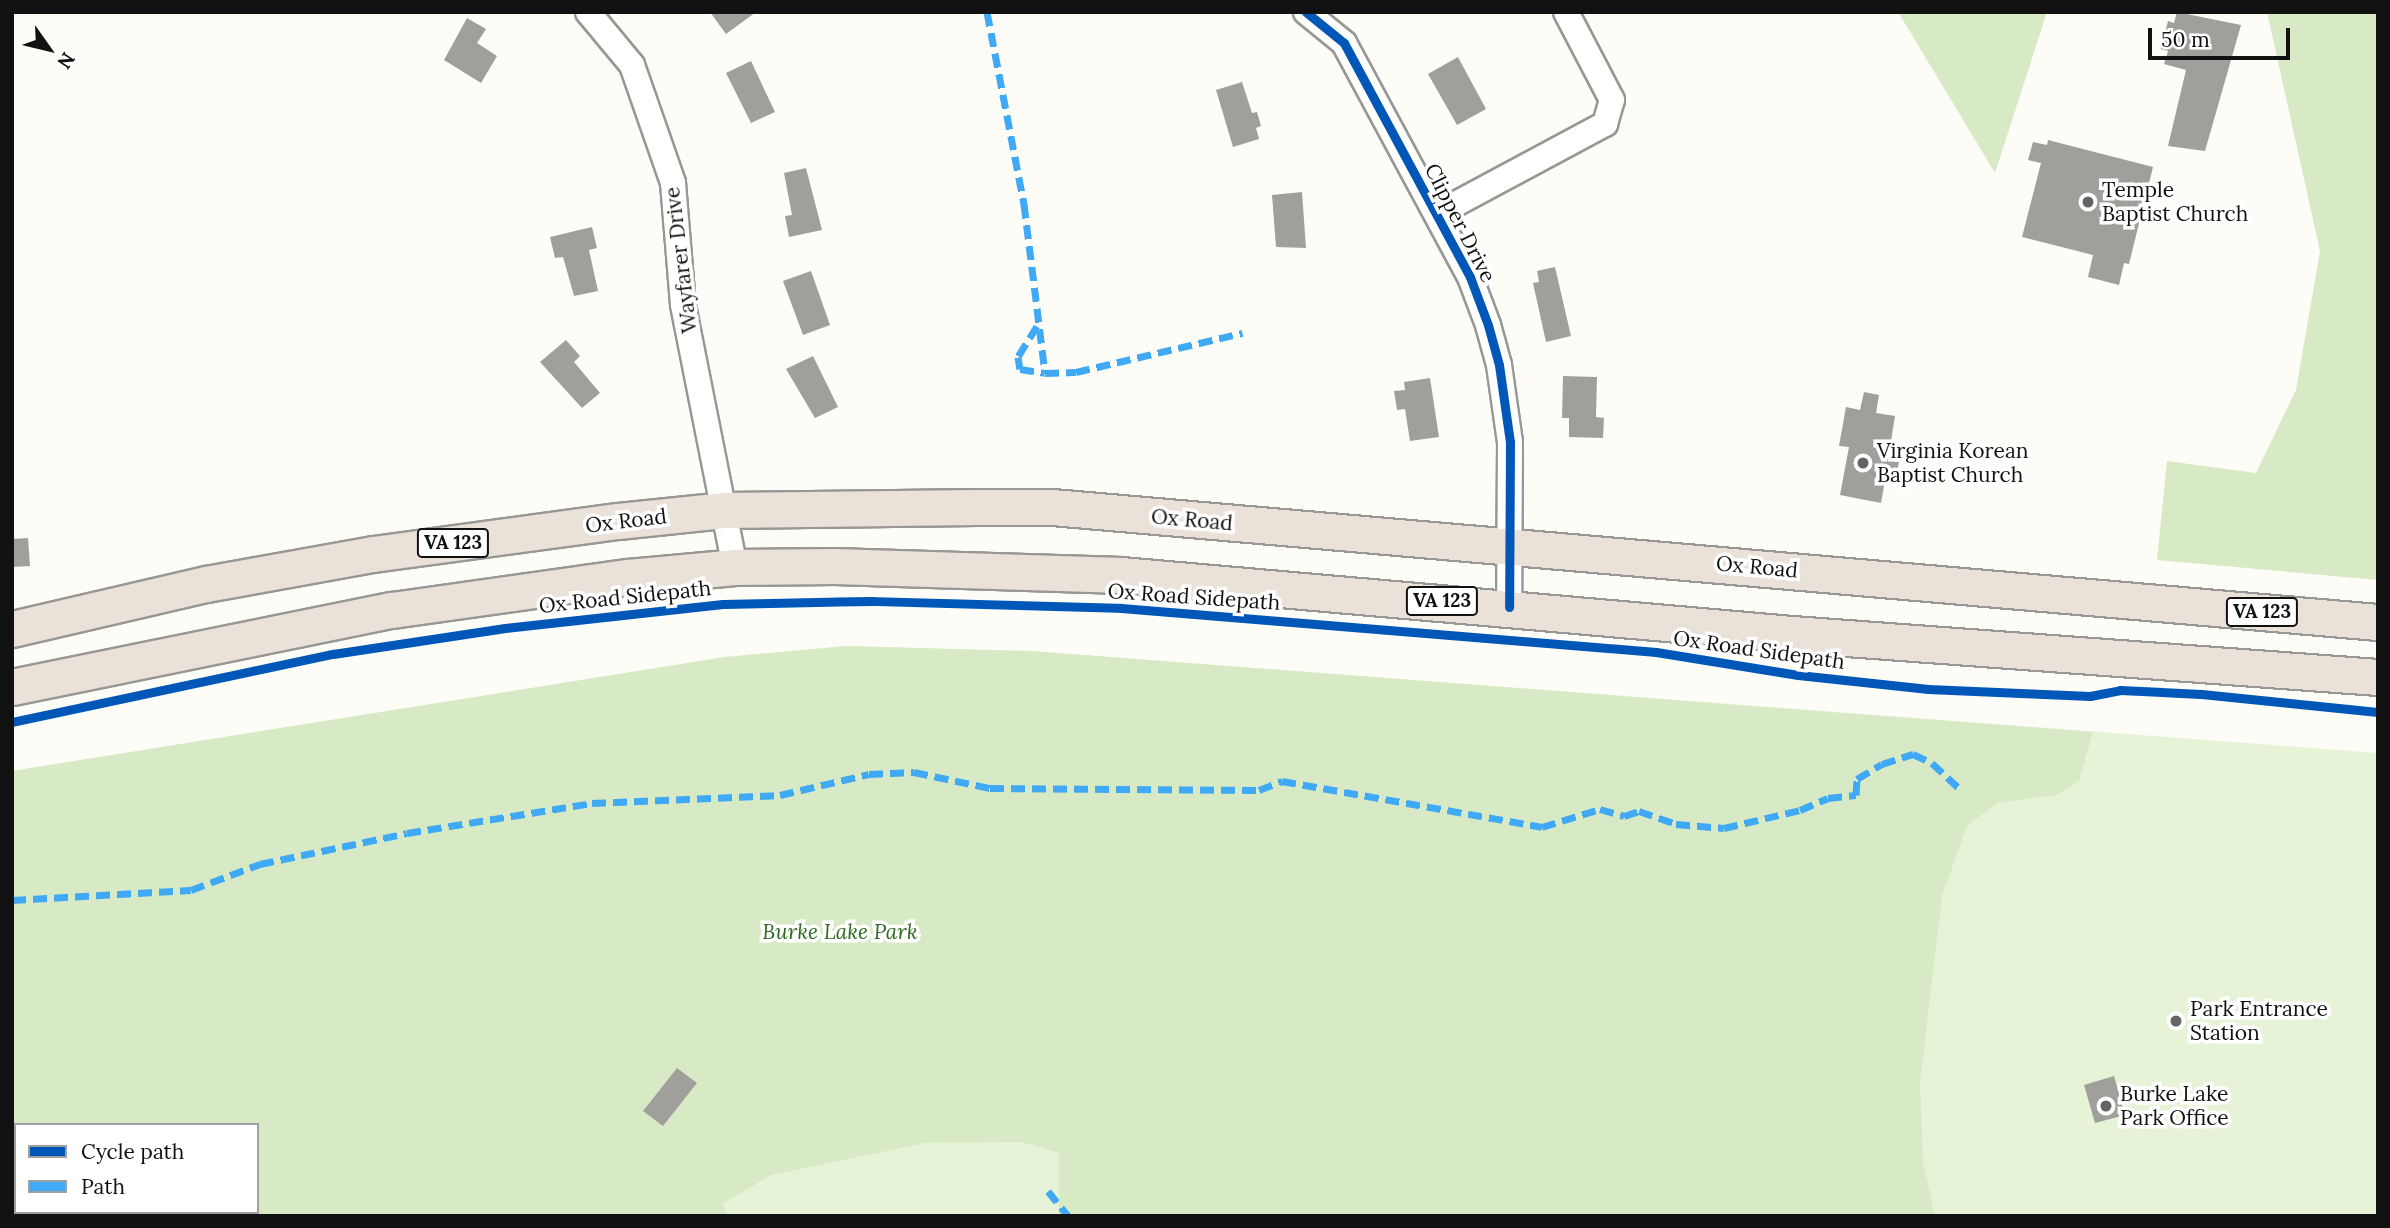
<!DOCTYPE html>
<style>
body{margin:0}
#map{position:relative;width:2390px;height:1228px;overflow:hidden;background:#fdfcf7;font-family:Lora,serif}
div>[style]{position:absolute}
.green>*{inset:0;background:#e7f3d7}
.forest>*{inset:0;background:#d8eac5}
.building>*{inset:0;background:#a19f9c}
.roads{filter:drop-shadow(2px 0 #979795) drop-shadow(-2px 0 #979795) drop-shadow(0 2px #979795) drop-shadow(0 -2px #979795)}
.minor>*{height:24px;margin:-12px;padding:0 12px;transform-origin:12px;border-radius:12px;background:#fffffe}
.highway>*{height:35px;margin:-17.5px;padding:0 17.5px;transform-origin:17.5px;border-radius:17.5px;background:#eae1d8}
.quiet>*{height:7px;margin-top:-3.5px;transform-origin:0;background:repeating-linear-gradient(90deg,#3fa9f5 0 14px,transparent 0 21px)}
.cycleway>*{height:9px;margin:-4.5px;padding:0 4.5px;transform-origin:4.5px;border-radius:4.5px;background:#0057b8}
.dots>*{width:19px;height:19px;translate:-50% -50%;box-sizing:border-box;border:4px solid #fff;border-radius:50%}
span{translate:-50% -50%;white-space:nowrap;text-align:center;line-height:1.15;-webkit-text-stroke:7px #fff;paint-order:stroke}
.shield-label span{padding:2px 5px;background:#fff;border:2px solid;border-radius:5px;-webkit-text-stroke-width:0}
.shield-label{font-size:19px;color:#111;font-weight:700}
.poi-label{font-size:21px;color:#111}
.left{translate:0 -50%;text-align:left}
.street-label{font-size:21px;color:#111}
.park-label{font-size:21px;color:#2f6b1f;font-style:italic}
.frame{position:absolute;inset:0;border:14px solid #111;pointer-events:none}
.legend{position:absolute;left:14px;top:1123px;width:245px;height:91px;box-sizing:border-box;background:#fff;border:2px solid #a0a0a0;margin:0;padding:9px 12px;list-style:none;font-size:21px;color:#111}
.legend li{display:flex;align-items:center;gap:14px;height:35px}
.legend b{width:35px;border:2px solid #a0a0a0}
.north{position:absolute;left:14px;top:14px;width:70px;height:70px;-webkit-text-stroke:5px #fff;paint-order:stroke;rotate:124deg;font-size:19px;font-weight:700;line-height:28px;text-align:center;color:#111}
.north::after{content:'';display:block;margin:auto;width:24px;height:32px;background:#111;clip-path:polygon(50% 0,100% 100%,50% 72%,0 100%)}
.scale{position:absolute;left:2148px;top:28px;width:142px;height:32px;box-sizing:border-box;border:4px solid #111;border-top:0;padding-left:9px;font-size:21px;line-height:24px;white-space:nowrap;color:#111;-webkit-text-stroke:5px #fff;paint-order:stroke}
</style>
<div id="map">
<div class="green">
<div style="clip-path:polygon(evenodd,846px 646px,1031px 651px,2378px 753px,2378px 1216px,12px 1216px,12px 771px,725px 657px,846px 646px,16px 1125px,257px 1125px,257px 1212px,16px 1212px,16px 1125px)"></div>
</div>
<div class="forest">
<div style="clip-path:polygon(1898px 12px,2047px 12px,1995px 173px)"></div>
<div style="clip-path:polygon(2267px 12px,2378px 12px,2378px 580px,2157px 560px,2167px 461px,2256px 473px,2296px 390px,2320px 251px)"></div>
<div style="clip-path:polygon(846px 646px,1031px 651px,2093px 732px,2079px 781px,2056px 795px,1998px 803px,1967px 826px,1942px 896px,1920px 1083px,1923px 1162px,1935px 1216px,1059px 1216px,1059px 1153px,1022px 1142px,925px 1143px,771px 1175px,722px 1204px,728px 1216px,144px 1216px,139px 1212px,257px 1212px,257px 1125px,16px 1125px,16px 1212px,86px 1216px,12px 1216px,12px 771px,725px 657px)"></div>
</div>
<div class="building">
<div style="clip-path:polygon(710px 12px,756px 12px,726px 34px)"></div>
<div style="clip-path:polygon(2177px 12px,2241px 25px,2205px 151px,2168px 146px,2186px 70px,2164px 64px,2168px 51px,2161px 49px,2168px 21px,2174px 23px)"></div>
<div style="clip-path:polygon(467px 18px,486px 29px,477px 43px,497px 56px,481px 83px,444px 60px)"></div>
<div style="clip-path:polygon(1458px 57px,1486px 109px,1457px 125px,1428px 74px)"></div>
<div style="clip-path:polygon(751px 61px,775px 112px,751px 123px,726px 73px)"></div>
<div style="clip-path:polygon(1242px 82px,1252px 113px,1257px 112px,1261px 126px,1256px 128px,1259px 139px,1233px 147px,1216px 90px)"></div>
<div style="clip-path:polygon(2048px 140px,2153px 167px,2129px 264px,2124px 263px,2119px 285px,2088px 277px,2093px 255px,2022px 237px,2041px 163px,2028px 160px,2033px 142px,2047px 145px)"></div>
<div style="clip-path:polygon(806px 168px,822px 230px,789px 237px,785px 216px,792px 215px,784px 173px)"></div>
<div style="clip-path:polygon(1302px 192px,1306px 248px,1276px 247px,1272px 195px)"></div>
<div style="clip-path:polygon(592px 227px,597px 248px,589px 250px,598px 291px,574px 296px,563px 257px,555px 258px,550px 237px)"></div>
<div style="clip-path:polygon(1555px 267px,1571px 336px,1546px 342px,1533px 283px,1539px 282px,1537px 271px)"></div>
<div style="clip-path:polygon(811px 271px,830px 325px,803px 335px,783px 281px)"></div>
<div style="clip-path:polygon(566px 340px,580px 356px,574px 362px,600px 393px,582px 408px,540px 362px)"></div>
<div style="clip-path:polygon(813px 356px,838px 407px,815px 418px,786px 369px)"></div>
<div style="clip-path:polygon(1563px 376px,1597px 377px,1596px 417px,1604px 418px,1603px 438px,1569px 437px,1569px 418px,1562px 418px)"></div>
<div style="clip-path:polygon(1430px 378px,1439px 437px,1410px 441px,1405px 409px,1397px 410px,1394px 391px,1405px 390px,1404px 382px)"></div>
<div style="clip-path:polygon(1864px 392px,1879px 395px,1876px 413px,1895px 416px,1888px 460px,1899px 462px,1895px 482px,1885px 480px,1881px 503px,1840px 495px,1849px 447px,1839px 446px,1846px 407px,1860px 410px)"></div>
<div style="clip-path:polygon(28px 538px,30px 566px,12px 567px,12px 539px)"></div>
<div style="clip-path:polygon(677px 1068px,697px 1083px,663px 1126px,643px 1111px)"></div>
<div style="clip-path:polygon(2114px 1076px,2125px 1115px,2095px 1123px,2084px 1085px)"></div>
</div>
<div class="roads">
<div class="minor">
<div style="left:588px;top:12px;width:69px;rotate:50.3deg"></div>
<div style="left:632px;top:65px;width:125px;rotate:70.8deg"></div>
<div style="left:673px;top:183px;width:122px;rotate:85.3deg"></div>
<div style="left:683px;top:305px;width:267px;rotate:78.8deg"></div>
<div style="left:1306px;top:12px;width:49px;rotate:39.2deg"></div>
<div style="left:1344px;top:43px;width:266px;rotate:61.7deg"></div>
<div style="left:1470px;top:277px;width:51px;rotate:69.4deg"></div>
<div style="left:1488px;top:325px;width:41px;rotate:74.6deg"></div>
<div style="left:1499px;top:365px;width:78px;rotate:81.9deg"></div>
<div style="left:1510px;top:442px;width:165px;rotate:90.3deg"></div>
<div style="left:1437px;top:214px;width:191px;rotate:-28.2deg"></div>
<div style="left:1605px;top:124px;width:25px;rotate:-74deg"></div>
<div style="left:1612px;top:100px;width:99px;rotate:-117.6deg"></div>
</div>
<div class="highway">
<div style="left:12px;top:629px;width:199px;rotate:-13.1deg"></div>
<div style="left:206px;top:584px;width:170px;rotate:-10.2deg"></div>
<div style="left:373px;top:554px;width:247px;rotate:-7.7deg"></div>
<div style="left:618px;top:521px;width:108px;rotate:-5.9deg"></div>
<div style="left:725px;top:510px;width:252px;rotate:-0.7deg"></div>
<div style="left:977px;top:507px;width:75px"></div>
<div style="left:1052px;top:507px;width:1331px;rotate:4.96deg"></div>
<div style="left:12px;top:687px;width:388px;rotate:-11.5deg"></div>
<div style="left:392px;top:610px;width:238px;rotate:-8deg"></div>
<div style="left:628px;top:577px;width:107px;rotate:-5.3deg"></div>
<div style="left:735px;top:567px;width:100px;rotate:-0.6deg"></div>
<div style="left:835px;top:566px;width:286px;rotate:1.8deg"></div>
<div style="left:1121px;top:575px;width:674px;rotate:5.03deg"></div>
<div style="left:1792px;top:634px;width:588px;rotate:4.2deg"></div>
</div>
</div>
<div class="quiet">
<div style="left:987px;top:12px;width:196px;rotate:79.1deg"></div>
<div style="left:1024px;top:204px;width:170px;rotate:82.9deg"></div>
<div style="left:1045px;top:373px;width:31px;rotate:-2deg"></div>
<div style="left:1076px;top:372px;width:171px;rotate:-13.2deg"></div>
<div style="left:1037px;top:326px;width:36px;rotate:122deg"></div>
<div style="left:1018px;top:357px;width:12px;rotate:81deg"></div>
<div style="left:1020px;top:369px;width:25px;rotate:9deg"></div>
<div style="left:12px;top:900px;width:179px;rotate:-3.2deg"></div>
<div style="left:191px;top:890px;width:74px;rotate:-20.6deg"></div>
<div style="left:260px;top:864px;width:150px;rotate:-11.9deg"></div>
<div style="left:407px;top:833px;width:187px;rotate:-9.2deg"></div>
<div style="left:592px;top:803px;width:188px;rotate:-2.4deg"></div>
<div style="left:780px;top:795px;width:91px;rotate:-13.3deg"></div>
<div style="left:869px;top:774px;width:45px;rotate:-2.5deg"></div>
<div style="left:914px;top:772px;width:78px;rotate:11.9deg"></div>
<div style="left:990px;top:788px;width:269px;rotate:0.4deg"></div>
<div style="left:1259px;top:790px;width:25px;rotate:-21deg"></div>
<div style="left:1282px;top:781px;width:264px;rotate:10deg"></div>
<div style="left:1542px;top:827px;width:61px;rotate:-17.2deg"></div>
<div style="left:1600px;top:809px;width:25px;rotate:16deg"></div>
<div style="left:1624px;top:816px;width:16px;rotate:-18deg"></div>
<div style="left:1639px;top:811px;width:39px;rotate:19deg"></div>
<div style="left:1676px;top:824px;width:48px;rotate:4.8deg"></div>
<div style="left:1724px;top:828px;width:78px;rotate:-13.3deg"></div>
<div style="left:1800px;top:810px;width:30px;rotate:-23deg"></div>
<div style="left:1828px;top:798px;width:28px;rotate:-6deg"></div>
<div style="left:1856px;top:795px;width:16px;rotate:-86deg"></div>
<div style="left:1857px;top:779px;width:29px;rotate:-31deg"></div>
<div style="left:1882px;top:764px;width:33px;rotate:-18deg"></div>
<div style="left:1913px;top:754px;width:21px;rotate:25deg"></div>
<div style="left:1932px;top:763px;width:38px;rotate:43deg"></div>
<div style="left:1048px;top:1191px;width:32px;rotate:51deg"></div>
</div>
<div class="cycleway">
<div style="left:1306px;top:12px;width:49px;rotate:39.2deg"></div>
<div style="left:1344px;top:43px;width:266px;rotate:61.7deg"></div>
<div style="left:1470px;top:277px;width:51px;rotate:69.4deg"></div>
<div style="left:1488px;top:325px;width:41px;rotate:74.6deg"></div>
<div style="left:1499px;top:365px;width:78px;rotate:81.9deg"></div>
<div style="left:1510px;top:442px;width:165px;rotate:90.3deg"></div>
<div style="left:12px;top:722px;width:328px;rotate:-12deg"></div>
<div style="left:333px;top:654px;width:174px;rotate:-8.6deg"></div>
<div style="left:505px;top:628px;width:219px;rotate:-6.3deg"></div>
<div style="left:723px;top:604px;width:149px;rotate:-1.2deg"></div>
<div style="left:872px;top:601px;width:249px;rotate:1.6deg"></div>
<div style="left:1121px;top:608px;width:537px;rotate:4.7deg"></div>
<div style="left:1656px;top:652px;width:144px;rotate:9.2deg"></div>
<div style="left:1798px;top:675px;width:131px;rotate:6.1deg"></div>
<div style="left:1928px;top:689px;width:162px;rotate:2.5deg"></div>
<div style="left:2090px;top:696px;width:31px;rotate:-11deg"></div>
<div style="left:2120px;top:690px;width:81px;rotate:2.8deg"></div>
<div style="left:2201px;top:694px;width:178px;rotate:5.8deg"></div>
</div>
<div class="dots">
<div style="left:2088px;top:202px;background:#646362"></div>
<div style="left:1863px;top:463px;background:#646362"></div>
<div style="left:2176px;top:1021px;background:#646362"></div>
<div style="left:2106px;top:1106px;background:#646362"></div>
</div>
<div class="shield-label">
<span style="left:453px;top:543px">VA 123</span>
<span style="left:1442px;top:601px">VA 123</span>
<span style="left:2262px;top:612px">VA 123</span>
</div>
<div class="poi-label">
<span class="left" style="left:2102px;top:202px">Temple<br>Baptist Church</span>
<span class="left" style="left:1877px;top:463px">Virginia Korean<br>Baptist Church</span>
<span class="left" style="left:2190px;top:1021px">Park Entrance<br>Station</span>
<span class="left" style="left:2120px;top:1106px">Burke Lake<br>Park Office</span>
</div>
<div class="street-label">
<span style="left:1460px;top:223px;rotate:63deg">Clipper Drive</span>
<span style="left:681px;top:260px;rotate:-97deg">Wayfarer Drive</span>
<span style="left:1192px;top:520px;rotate:5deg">Ox Road</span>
<span style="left:626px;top:521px;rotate:-7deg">Ox Road</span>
<span style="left:1757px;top:567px;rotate:5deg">Ox Road</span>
<span style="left:625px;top:597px;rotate:-6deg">Ox Road Sidepath</span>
<span style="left:1194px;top:597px;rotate:4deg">Ox Road Sidepath</span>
<span style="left:1759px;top:650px;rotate:8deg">Ox Road Sidepath</span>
</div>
<div class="park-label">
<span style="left:840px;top:932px">Burke Lake Park</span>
</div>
<div class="frame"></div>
<ul class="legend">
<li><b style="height:9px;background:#0057b8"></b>Cycle path</li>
<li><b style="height:9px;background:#3fa9f5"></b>Path</li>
</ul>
<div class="north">N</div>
<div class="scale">50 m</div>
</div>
